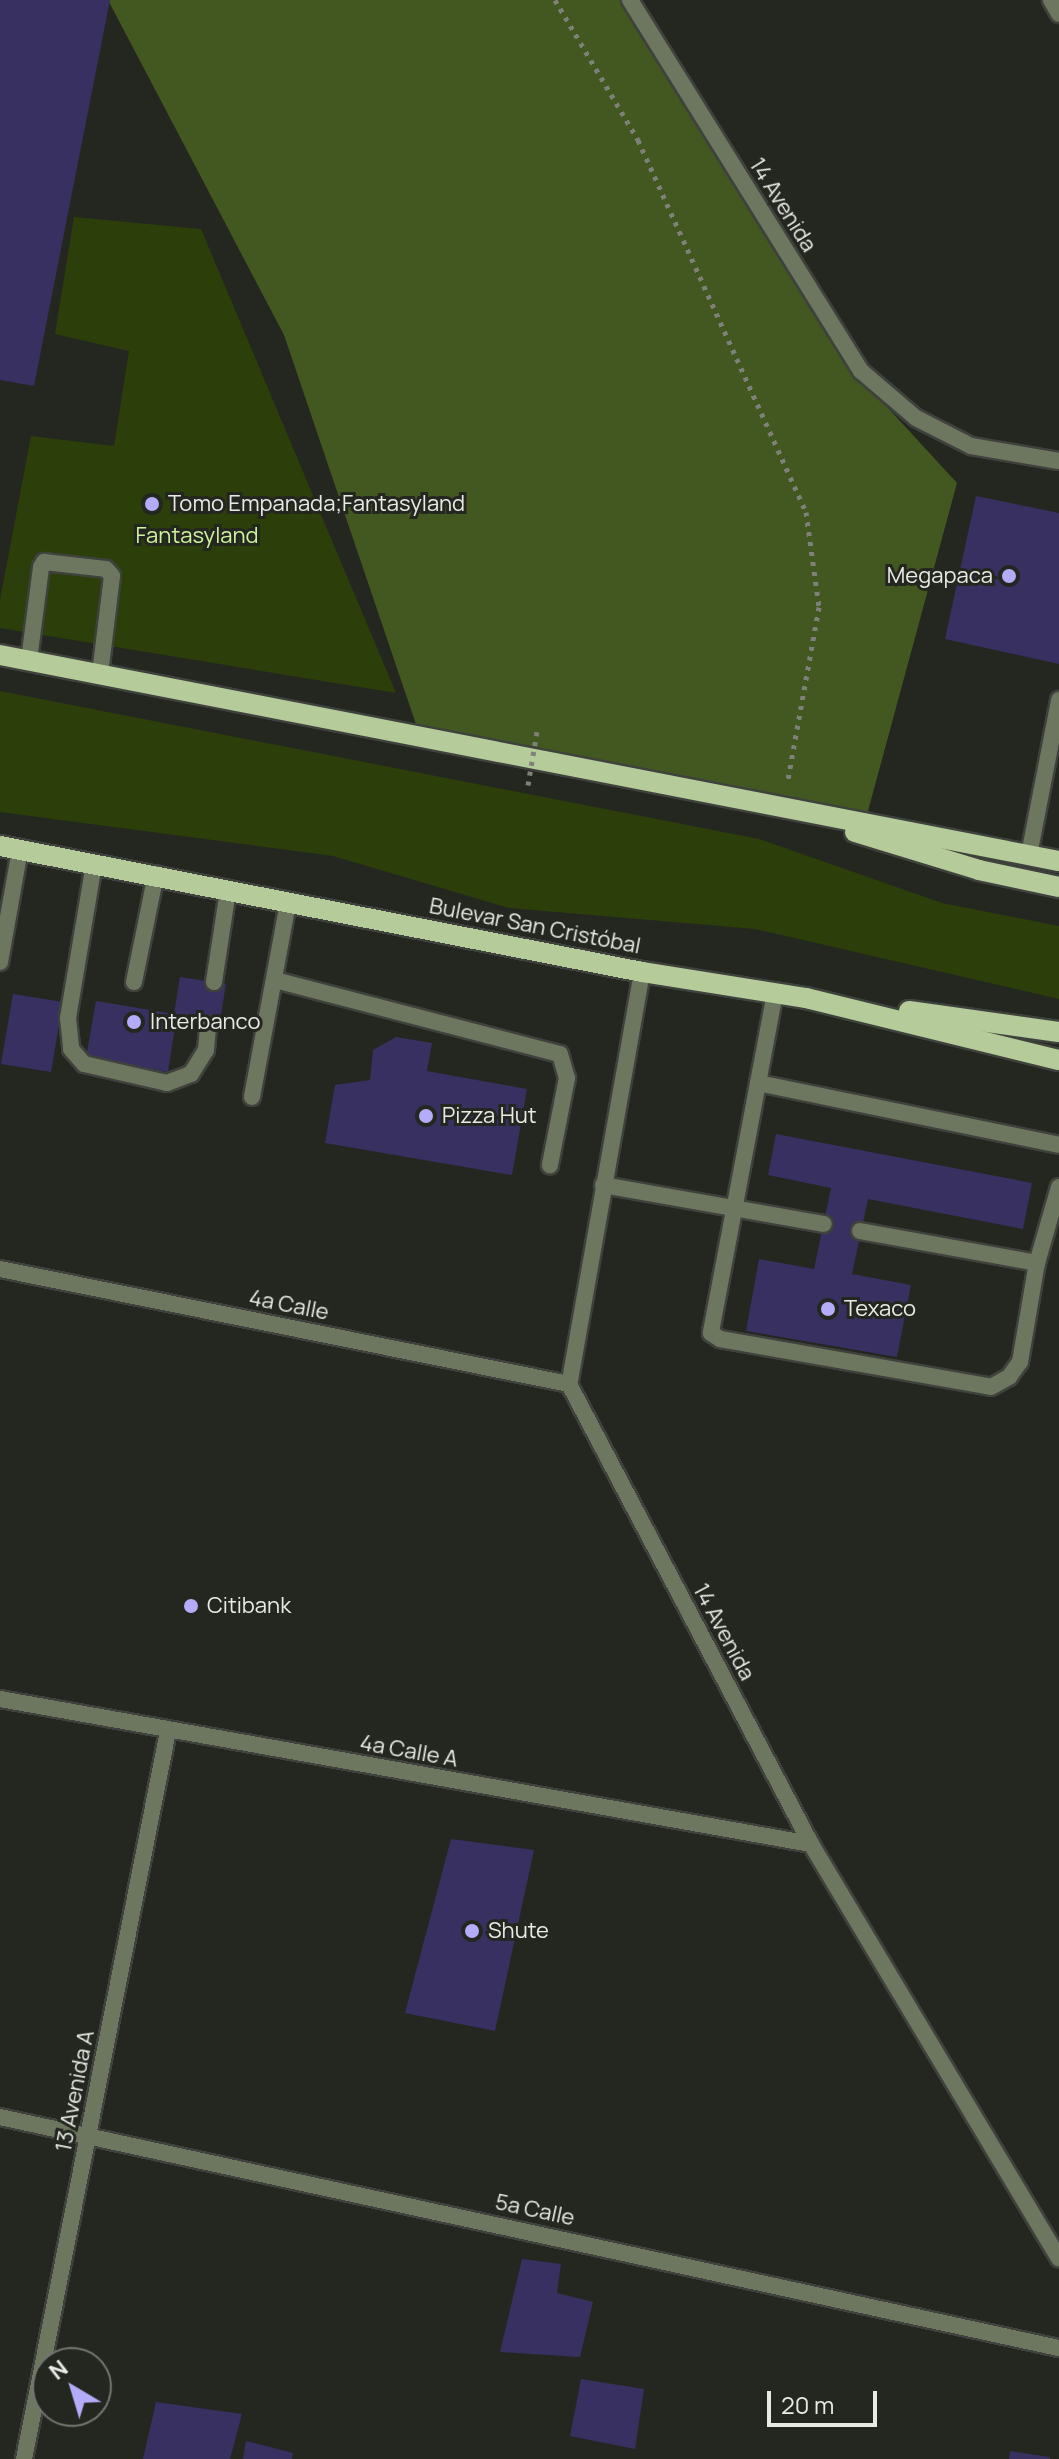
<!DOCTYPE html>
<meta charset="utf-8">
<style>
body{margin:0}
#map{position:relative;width:1059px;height:2459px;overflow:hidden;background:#242720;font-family:Manrope,sans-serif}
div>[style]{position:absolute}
.green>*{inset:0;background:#2c3e09}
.forest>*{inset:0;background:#435720}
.building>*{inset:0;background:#373061}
.path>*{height:5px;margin-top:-2.5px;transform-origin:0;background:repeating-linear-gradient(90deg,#7e807a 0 4px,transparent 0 10px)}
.roads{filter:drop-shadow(2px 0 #3f423c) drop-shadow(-2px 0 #3f423c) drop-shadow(0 2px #3f423c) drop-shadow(0 -2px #3f423c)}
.service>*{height:16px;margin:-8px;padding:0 8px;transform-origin:8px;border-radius:8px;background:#6d7760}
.minor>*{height:16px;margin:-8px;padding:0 8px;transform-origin:8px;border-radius:8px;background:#6d7760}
.primary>*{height:20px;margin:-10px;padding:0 10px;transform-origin:10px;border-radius:10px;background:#b5cb99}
.path-bridge>*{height:5px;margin-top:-2.5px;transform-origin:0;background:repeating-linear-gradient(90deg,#7e807a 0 4px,transparent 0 10px)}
.dots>*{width:22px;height:22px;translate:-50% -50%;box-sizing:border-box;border:4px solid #242720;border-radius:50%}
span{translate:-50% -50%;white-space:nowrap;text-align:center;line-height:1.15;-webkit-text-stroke:6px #242720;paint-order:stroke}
.street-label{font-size:22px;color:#e8eae5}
.poi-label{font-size:22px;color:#e8eae5}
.left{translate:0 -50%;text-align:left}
.right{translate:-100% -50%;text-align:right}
.park-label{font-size:22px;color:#cff29e}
.north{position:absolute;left:32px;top:2347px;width:80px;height:80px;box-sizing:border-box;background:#242720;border:2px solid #72756f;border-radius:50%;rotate:322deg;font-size:22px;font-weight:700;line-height:32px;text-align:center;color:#e8eae5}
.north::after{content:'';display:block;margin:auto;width:28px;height:36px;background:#b4acf9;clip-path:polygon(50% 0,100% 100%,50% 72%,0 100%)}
.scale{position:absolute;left:767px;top:2391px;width:110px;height:36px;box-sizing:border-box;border:4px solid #e8eae5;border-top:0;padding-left:10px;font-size:24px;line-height:28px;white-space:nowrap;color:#e8eae5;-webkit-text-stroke:6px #242720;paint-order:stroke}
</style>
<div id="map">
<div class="green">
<div style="clip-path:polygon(74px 217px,201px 229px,396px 693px,0 628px,0 600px,31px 436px,114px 446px,129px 351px,55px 334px)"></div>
<div style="clip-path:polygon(0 691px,759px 839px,942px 903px,1059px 926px,1059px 999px,755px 929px,509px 908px,333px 856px,0 812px)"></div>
</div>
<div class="forest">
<div style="clip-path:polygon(108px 0,636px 0,854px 371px,957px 483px,865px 822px,421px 739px,284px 335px)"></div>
</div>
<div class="building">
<div style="clip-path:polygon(0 0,110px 0,34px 386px,0 380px)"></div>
<div style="clip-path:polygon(976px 496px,1059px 513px,1059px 664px,945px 639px)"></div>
<div style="clip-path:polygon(180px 977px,226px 984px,219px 1027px,176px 1020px,168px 1072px,86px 1058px,96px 1001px,174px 1014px)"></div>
<div style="clip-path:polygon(13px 994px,63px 1002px,51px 1072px,1px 1064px)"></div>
<div style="clip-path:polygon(396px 1037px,432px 1043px,427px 1071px,527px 1089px,512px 1175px,325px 1143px,335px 1085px,370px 1080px,373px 1050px)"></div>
<div style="clip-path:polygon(776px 1134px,1032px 1183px,1023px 1229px,868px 1199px,852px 1274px,911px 1285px,897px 1357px,746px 1331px,759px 1259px,814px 1269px,831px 1188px,768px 1175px)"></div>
<div style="clip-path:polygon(451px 1839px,534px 1850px,495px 2031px,405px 2013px)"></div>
<div style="clip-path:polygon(522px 2259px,561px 2264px,557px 2293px,593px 2302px,580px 2357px,500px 2352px)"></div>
<div style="clip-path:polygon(581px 2379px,644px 2389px,635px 2449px,570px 2436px)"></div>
<div style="clip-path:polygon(156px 2402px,242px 2414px,230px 2459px,143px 2459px)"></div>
<div style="clip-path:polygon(246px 2441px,293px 2453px,292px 2459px,243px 2459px)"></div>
<div style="clip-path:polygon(1010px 2451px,1050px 2457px,1050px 2459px,1009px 2459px)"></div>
</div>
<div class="path">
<div style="left:555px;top:0;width:163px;rotate:59.3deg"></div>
<div style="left:638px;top:140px;width:408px;rotate:65.7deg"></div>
<div style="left:806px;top:512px;width:96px;rotate:82.2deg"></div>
<div style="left:819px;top:607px;width:176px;rotate:100.2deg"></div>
</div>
<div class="roads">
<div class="service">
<div style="left:29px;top:660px;width:94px;rotate:-82.6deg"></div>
<div style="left:41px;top:567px;width:6px;rotate:-59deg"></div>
<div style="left:44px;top:562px;width:62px;rotate:6.4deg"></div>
<div style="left:106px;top:569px;width:9px;rotate:49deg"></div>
<div style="left:112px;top:576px;width:99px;rotate:97deg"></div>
<div style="left:1029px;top:855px;width:158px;rotate:-79deg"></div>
<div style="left:94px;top:864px;width:156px;rotate:99.6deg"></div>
<div style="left:68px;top:1018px;width:31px;rotate:84deg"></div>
<div style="left:71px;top:1049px;width:20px;rotate:49deg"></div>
<div style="left:84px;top:1064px;width:85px;rotate:12.9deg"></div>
<div style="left:167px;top:1083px;width:26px;rotate:-21deg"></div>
<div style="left:191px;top:1074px;width:28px;rotate:-58deg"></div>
<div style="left:206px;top:1050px;width:25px;rotate:-85deg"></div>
<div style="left:0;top:962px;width:114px;rotate:-79.9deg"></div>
<div style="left:275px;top:980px;width:294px;rotate:14.6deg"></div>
<div style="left:560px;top:1054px;width:25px;rotate:74deg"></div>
<div style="left:567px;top:1078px;width:89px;rotate:101.1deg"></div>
<div style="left:134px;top:982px;width:110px;rotate:-78.5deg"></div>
<div style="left:214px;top:982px;width:93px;rotate:-81.3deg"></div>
<div style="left:775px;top:993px;width:346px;rotate:100.7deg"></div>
<div style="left:711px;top:1333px;width:11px;rotate:34deg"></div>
<div style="left:720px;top:1339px;width:275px;rotate:10deg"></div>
<div style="left:991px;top:1387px;width:21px;rotate:-29deg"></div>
<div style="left:1009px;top:1377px;width:19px;rotate:-54deg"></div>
<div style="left:1020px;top:1362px;width:100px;rotate:-80.3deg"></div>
<div style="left:1037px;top:1263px;width:79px;rotate:-73.9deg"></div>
<div style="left:758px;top:1083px;width:307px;rotate:11.6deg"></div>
<div style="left:252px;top:1097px;width:198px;rotate:-79.5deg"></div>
<div style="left:603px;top:1185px;width:224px;rotate:10deg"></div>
<div style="left:860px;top:1231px;width:180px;rotate:10.2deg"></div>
</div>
<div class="minor">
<div style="left:630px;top:0;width:437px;rotate:58.1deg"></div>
<div style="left:861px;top:371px;width:72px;rotate:40.5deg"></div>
<div style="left:916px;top:418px;width:62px;rotate:27deg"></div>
<div style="left:971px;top:446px;width:89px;rotate:9.7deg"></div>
<div style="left:1051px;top:0;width:16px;rotate:60deg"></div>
<div style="left:642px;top:972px;width:418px;rotate:100deg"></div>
<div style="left:569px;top:1384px;width:520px;rotate:62.25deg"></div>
<div style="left:811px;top:1844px;width:483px;rotate:59.1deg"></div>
<div style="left:0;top:1269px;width:581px;rotate:11.43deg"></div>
<div style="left:0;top:1699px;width:824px;rotate:10.14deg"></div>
<div style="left:0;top:2117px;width:1084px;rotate:12.31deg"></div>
<div style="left:24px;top:2459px;width:742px;rotate:-78.81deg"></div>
</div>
<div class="primary">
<div style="left:0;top:655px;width:1079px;rotate:11.01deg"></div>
<div style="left:855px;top:832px;width:130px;rotate:17deg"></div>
<div style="left:979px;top:870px;width:82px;rotate:12deg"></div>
<div style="left:0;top:846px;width:654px;rotate:11.1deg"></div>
<div style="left:642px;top:972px;width:166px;rotate:9deg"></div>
<div style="left:806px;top:998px;width:260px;rotate:13.8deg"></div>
<div style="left:909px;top:1011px;width:151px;rotate:8deg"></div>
</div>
</div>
<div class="path-bridge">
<div style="left:528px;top:785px;width:54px;rotate:-80.4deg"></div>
</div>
<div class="dots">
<div style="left:152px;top:504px;background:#b4acf9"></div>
<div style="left:1009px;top:576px;background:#b4acf9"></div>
<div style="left:134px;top:1022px;background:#b4acf9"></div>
<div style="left:426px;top:1116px;background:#b4acf9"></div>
<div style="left:828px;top:1309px;background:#b4acf9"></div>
<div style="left:191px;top:1606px;background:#b4acf9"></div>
<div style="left:472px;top:1931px;background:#b4acf9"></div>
</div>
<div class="street-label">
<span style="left:783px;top:205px;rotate:58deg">14 Avenida</span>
<span style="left:535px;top:926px;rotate:11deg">Bulevar San Cristóbal</span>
<span style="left:289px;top:1305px;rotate:11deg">4a Calle</span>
<span style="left:724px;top:1632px;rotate:62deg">14 Avenida</span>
<span style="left:409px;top:1751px;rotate:10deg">4a Calle A</span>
<span style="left:75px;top:2091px;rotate:-79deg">13 Avenida A</span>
<span style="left:535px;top:2210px;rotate:12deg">5a Calle</span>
</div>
<div class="poi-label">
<span class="left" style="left:168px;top:504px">Tomo Empanada;Fantasyland</span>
<span class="right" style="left:993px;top:576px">Megapaca</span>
<span class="left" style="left:150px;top:1022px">Interbanco</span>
<span class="left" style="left:442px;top:1116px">Pizza Hut</span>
<span class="left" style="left:844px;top:1309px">Texaco</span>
<span class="left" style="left:207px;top:1606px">Citibank</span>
<span class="left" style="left:488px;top:1931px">Shute</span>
</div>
<div class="park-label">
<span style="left:197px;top:536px">Fantasyland</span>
</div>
<div class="north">N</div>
<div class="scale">20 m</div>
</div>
